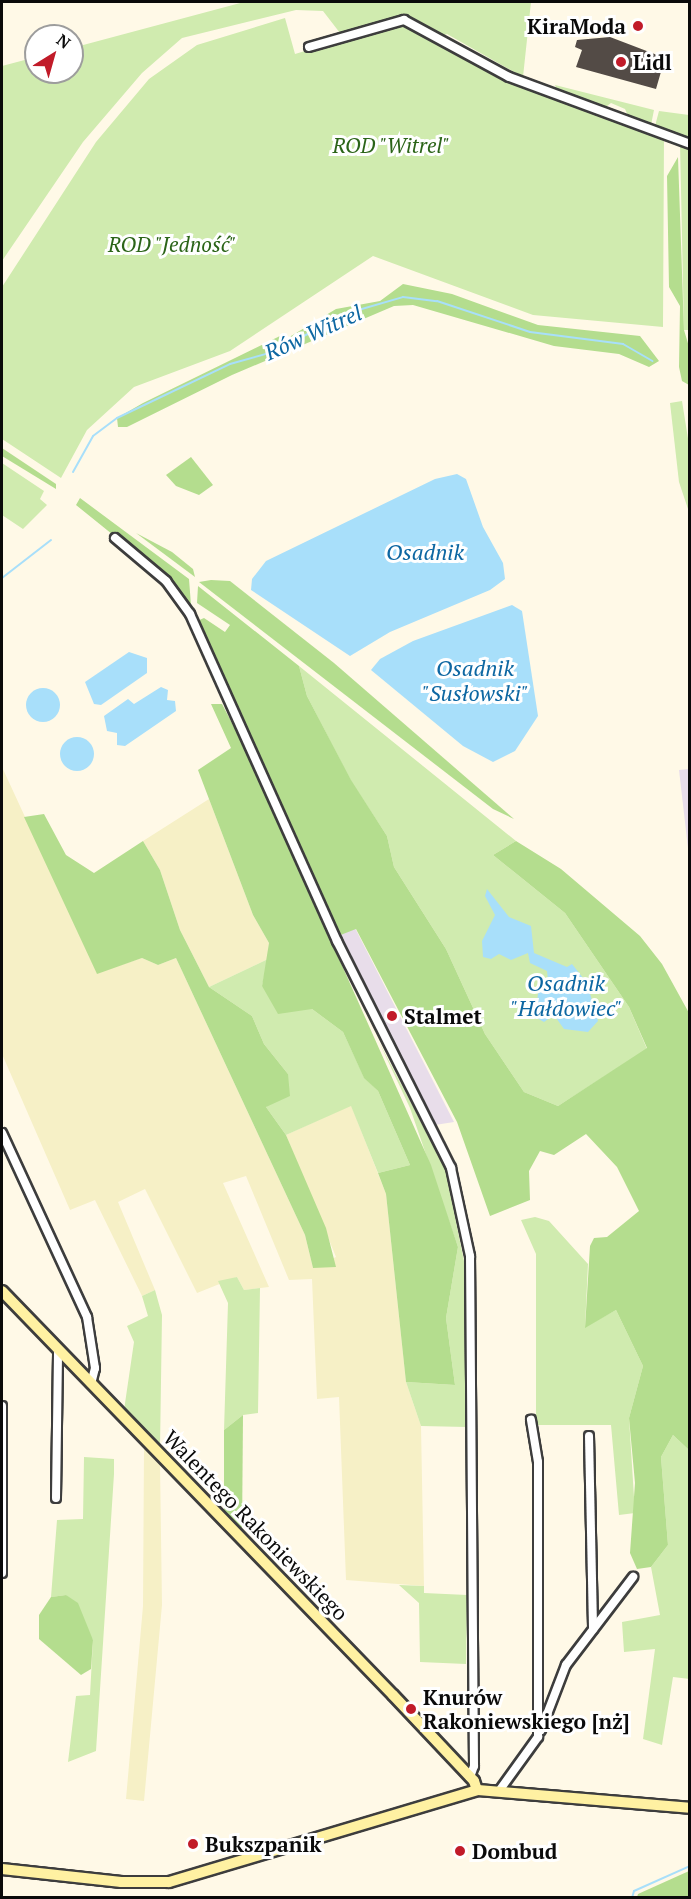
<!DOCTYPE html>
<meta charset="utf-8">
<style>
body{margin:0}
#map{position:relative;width:691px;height:1899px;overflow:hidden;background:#fff9e7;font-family:"PT Serif",serif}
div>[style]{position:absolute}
.industrial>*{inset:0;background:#e8ddea}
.farmland>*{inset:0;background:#f6f0c6}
.green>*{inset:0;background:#d0ebaf}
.forest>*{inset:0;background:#b4dd8e}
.water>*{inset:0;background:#a8dffa}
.round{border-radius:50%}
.stream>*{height:2px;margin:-1px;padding:0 1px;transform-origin:1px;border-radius:1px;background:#a8dffa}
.building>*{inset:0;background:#534b46}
.roads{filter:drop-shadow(2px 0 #3d3d3d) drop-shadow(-2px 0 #3d3d3d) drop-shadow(0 2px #3d3d3d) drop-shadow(0 -2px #3d3d3d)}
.street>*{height:8px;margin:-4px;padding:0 4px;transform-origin:4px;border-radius:4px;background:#fff}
.secondary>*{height:10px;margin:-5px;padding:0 5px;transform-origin:5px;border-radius:5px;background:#fff1a2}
.dots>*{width:16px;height:16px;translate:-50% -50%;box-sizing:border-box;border:3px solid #fff;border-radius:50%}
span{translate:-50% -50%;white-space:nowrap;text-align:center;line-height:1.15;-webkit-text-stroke:6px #fff;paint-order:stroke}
.poi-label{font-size:21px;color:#0a0a0a;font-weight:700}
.right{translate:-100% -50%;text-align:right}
.left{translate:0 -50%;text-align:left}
.park-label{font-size:21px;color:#2b6418;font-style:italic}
.street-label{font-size:21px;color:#0a0a0a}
.water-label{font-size:22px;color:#0d67a2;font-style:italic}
.frame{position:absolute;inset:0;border:3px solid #0a0a0a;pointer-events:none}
.north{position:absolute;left:24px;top:24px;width:60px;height:60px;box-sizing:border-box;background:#fff;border:2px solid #9d9d9d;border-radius:50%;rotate:37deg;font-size:16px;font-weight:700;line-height:24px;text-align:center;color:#0a0a0a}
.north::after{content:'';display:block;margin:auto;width:21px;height:27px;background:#c11b29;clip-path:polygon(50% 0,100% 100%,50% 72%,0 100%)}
</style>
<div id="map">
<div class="industrial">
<div style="clip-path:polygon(689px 769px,690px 769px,689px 857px,679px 770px)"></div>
<div style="clip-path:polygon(355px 928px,454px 1122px,435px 1125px,338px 936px)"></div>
</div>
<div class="farmland">
<div style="clip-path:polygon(2px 767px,97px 973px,142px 958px,158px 965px,176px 958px,305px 1235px,313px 1268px,336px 1257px,286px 1135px,351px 1105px,386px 1194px,406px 1382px,421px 1426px,424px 1586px,346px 1580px,339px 1397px,317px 1399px,312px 1279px,289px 1280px,246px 1176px,223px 1183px,269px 1287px,244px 1290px,237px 1277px,197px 1293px,145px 1189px,118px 1202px,155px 1290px,142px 1296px,95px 1200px,70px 1210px,2px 1054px)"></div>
<div style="clip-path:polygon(209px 799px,253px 915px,269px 943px,268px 959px,209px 987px,180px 930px,160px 870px,143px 841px)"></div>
<div style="clip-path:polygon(144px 1447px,160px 1464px,162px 1605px,144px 1801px,126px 1799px,143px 1606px)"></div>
</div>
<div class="green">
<div style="clip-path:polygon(244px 2px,531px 2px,523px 77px,447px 34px,442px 36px,404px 16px,340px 33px,323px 11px,296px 10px,182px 38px,142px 73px,83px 142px,2px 261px,2px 66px,36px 57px,36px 72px,72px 72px,72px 48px)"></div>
<div style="clip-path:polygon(285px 18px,295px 54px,376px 30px,411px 26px,498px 74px,664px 137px,663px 327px,533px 315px,373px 256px,230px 351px,134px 387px,87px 430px,61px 478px,2px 439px,2px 287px,96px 142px,149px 79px,197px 45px)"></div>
<div style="clip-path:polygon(555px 85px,654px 110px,651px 125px,629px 118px,625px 109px,611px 103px,603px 109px,558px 92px)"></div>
<div style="clip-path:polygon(659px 111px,689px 115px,689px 142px,655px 126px)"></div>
<div style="clip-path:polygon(680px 142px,690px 147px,689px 330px,684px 330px)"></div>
<div style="clip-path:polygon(682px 401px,689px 445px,689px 512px,679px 482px,670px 403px)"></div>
<div style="clip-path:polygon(2px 463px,44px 491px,40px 499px,47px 505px,23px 529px,2px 515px)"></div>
<div style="clip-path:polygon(299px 666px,516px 841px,493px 855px,565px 913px,629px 1007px,647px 1049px,558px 1106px,524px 1092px,485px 1034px,446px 949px,394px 867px,387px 836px,351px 781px,307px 696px)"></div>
<div style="clip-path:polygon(268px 959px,262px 986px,312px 1009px,343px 1032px,364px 1077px,378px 1091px,410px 1165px,378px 1173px,351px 1106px,286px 1135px,266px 1107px,288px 1074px,264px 1044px,252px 1016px,209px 987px)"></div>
<div style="clip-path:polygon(379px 1042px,445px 1168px,464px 1261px,467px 1427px,421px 1426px,406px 1382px,455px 1385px,446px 1318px,458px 1247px,410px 1108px)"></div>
<div style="clip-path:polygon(535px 1217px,549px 1221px,588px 1264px,585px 1327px,616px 1310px,643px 1366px,629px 1418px,635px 1513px,619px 1515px,611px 1425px,536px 1425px,536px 1254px,521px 1220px)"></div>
<div style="clip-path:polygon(237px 1277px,244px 1290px,260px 1288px,258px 1413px,243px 1415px,224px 1430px,228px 1303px,218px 1281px)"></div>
<div style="clip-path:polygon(155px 1290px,162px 1315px,160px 1448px,124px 1410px,134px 1342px,127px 1326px,148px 1316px,142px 1296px)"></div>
<div style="clip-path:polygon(673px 1435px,689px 1450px,690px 1679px,673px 1677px,662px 1745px,643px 1739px,655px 1649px,624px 1652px,622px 1622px,660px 1615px,651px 1567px,668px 1545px,661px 1457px)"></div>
<div style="clip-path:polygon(84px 1457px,114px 1459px,114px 1474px,96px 1751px,68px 1762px,76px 1696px,90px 1695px,93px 1640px,66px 1595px,51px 1597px,57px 1520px,83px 1519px)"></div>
<div style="clip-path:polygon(399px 1585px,424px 1586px,424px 1593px,467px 1595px,466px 1664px,420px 1662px,419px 1603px)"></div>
</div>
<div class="forest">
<div style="clip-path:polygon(678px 157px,684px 330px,690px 350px,689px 385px,682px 381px,679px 367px,680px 306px,669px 287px,667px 176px)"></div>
<div style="clip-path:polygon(403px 284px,452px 294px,538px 325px,640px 336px,659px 361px,649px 367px,619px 354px,554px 346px,413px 305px,394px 306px,232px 375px,127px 427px,118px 427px,117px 418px,143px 403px,282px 335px,286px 339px,336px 309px,380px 301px)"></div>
<div style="clip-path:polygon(2px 448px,56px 484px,56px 489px,2px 456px)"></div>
<div style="clip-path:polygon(191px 457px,213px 485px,199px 495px,176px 486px,166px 475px)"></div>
<div style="clip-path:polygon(80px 498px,189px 579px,191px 605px,164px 576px,76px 505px)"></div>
<div style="clip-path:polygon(136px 533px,172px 552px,193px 569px,195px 577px)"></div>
<div style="clip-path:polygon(211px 580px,230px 581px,334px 663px,514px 819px,493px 809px,199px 582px)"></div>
<div style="clip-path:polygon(198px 586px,299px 666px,307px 696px,351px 780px,387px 836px,394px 867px,446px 949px,485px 1034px,524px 1092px,558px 1106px,647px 1048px,629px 1007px,565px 913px,493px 855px,516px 841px,561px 869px,640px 936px,662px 964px,689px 1013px,689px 1450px,673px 1435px,661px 1457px,668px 1545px,651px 1567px,637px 1569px,630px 1553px,635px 1483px,629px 1418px,643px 1366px,616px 1310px,585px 1328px,590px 1246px,594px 1238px,607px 1237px,639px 1211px,617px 1167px,586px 1134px,554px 1155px,540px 1151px,529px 1171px,530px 1200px,490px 1216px,457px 1122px,356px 929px,338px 936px,197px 621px,204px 618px,225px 632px,230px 625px,197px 603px)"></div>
<div style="clip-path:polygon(211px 704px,222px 704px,245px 748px,431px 1165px,458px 1247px,446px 1318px,455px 1385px,406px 1382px,386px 1194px,378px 1173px,410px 1165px,378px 1091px,364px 1078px,343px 1032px,312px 1009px,278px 1014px,262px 986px,269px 943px,253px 915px,198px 770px,231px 748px)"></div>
<div style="clip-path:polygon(44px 814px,66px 855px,94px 873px,143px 841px,160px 870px,180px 930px,209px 987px,252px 1016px,264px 1044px,288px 1074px,290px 1096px,266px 1107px,286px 1135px,326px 1228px,336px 1267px,313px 1268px,305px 1235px,176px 958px,158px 965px,142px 958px,97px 974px,24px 817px)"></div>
<div style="clip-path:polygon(243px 1415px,242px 1534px,224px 1515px,224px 1430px)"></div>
<div style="clip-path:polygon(66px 1595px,78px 1603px,93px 1640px,91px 1669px,81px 1675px,39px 1639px,39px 1615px,51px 1597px)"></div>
<div style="clip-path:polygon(689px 1871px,689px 1897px,637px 1897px,638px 1894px)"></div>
</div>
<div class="water">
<div style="clip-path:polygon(457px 474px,466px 479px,483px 527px,503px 563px,505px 579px,490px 590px,390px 632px,350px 656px,251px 590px,252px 579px,266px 561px,435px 479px)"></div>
<div style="clip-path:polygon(512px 605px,522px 611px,538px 716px,515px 751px,493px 762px,463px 746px,371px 670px,380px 659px,413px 641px)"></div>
<div style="clip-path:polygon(129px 652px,147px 658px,147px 673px,101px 705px,94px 704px,85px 682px)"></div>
<div style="clip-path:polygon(161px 687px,168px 690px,167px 700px,175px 701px,176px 711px,125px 746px,117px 745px,117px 733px,107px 731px,104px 716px,128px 699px,134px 704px)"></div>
<div class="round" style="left:26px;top:688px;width:34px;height:34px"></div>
<div class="round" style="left:60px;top:737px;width:34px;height:34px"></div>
<div style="clip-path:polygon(487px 889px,509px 917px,531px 926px,534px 953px,567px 967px,572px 964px,587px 983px,598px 1021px,588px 1032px,564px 1029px,554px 1015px,544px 1022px,535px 1017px,539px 986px,548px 980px,547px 971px,530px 963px,528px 953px,511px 960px,499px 954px,491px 959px,483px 957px,482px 941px,495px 915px,485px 896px)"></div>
</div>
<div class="stream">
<div style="left:73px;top:472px;width:41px;rotate:-60.9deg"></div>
<div style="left:93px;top:436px;width:30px;rotate:-37deg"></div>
<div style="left:117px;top:418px;width:125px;rotate:-25.5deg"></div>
<div style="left:230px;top:364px;width:45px;rotate:-15.6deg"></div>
<div style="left:273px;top:352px;width:85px;rotate:-27.5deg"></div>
<div style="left:348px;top:313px;width:57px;rotate:-16.2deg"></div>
<div style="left:403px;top:297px;width:34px;rotate:7deg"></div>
<div style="left:437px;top:301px;width:98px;rotate:18.4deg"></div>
<div style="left:530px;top:332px;width:94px;rotate:7.4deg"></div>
<div style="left:623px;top:344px;width:34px;rotate:30deg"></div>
<div style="left:2px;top:578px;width:62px;rotate:-37.8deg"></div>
<div style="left:632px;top:1898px;width:7px;rotate:-74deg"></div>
<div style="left:634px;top:1891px;width:61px;rotate:-24.1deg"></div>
</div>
<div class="building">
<div style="clip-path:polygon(610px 37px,665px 58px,656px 89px,576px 67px,582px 50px,575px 47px,577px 40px)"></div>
</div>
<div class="roads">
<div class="street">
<div style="left:309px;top:47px;width:99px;rotate:-15.9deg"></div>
<div style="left:404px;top:20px;width:119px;rotate:28.5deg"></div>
<div style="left:509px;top:77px;width:193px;rotate:20.3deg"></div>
<div style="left:115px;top:538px;width:67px;rotate:40.1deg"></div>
<div style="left:166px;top:581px;width:41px;rotate:54deg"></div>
<div style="left:190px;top:614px;width:359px;rotate:65.8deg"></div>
<div style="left:337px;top:941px;width:254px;rotate:63.3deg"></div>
<div style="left:451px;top:1168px;width:90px;rotate:77.8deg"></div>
<div style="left:470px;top:1256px;width:510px;rotate:89.55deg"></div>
<div style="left:474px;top:1766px;width:12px;rotate:110deg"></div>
<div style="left:2px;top:1133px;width:203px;rotate:65.2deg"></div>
<div style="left:87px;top:1317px;width:52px;rotate:81.1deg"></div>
<div style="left:95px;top:1368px;width:16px;rotate:104deg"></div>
<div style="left:2px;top:1406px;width:167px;rotate:90deg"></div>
<div style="left:589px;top:1436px;width:193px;rotate:88.8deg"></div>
<div style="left:56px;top:1498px;width:147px;rotate:-89.2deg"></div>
<div style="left:541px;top:1730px;width:70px;rotate:-69deg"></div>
<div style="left:566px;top:1665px;width:111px;rotate:-52.7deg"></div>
<div style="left:499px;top:1791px;width:67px;rotate:-54.2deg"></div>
<div style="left:538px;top:1737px;width:275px;rotate:-90deg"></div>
<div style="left:538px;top:1462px;width:43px;rotate:-99.5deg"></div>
</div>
<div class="secondary">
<div style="left:2px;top:1291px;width:562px;rotate:45.94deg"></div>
<div style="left:393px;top:1695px;width:118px;rotate:46.7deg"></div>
<div style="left:474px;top:1781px;width:9px;rotate:72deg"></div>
<div style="left:2px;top:1869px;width:120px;rotate:6.2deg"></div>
<div style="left:121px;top:1882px;width:48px"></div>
<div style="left:169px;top:1882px;width:321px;rotate:-16.6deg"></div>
<div style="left:477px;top:1790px;width:214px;rotate:4.8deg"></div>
</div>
</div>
<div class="dots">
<div style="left:638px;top:26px;background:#c11b29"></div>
<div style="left:621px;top:62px;background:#c11b29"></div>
<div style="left:392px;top:1016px;background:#c11b29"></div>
<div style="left:411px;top:1709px;background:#c11b29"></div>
<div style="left:193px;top:1844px;background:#c11b29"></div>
<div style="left:460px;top:1851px;background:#c11b29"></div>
</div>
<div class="poi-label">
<span class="right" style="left:626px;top:26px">KiraModa</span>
<span class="left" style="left:633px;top:62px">Lidl</span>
<span class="left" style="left:404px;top:1016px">Stalmet</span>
<span class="left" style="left:423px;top:1709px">Knurów<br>Rakoniewskiego [nż]</span>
<span class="left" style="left:205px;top:1844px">Bukszpanik</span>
<span class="left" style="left:472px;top:1851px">Dombud</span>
</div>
<div class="park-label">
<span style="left:391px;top:145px">ROD "Witrel"</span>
<span style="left:172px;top:244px">ROD "Jedność"</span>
</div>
<div class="street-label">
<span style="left:256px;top:1525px;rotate:46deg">Walentego Rakoniewskiego</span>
</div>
<div class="water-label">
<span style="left:313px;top:332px;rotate:-24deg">Rów Witrel</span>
<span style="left:425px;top:552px">Osadnik</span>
<span style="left:475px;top:680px">Osadnik<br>"Susłowski"</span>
<span style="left:566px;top:995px">Osadnik<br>"Hałdowiec"</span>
</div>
<div class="frame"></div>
<div class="north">N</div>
</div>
